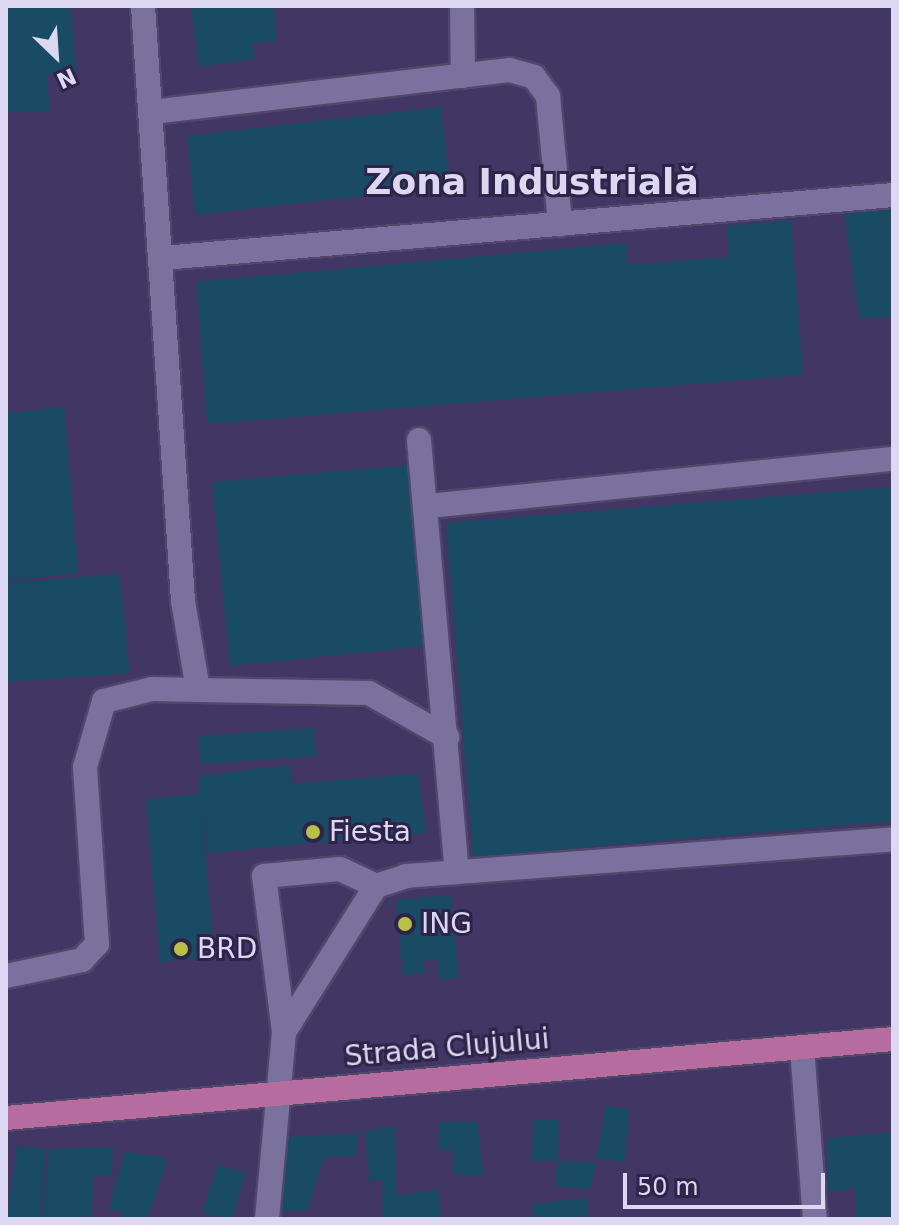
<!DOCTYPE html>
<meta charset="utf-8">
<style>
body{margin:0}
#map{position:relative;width:899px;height:1225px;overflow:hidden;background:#382e56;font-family:"DejaVu Sans",sans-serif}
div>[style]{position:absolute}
.built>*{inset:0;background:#413664}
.building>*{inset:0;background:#194b64}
.roads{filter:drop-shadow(2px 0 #50486a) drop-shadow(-2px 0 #50486a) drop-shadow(0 2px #50486a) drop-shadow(0 -2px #50486a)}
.minor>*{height:24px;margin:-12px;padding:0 12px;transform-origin:12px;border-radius:12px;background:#7b719e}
.major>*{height:24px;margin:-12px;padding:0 12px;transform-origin:12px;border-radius:12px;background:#b76c9f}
.dots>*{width:22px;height:22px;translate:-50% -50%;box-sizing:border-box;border:4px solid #2e244a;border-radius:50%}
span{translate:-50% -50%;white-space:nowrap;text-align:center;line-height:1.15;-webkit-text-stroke:6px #2e244a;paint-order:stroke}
.poi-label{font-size:28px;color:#dcd8f1}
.left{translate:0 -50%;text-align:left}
.street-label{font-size:28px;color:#dcd8f1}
.district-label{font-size:36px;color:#dcd8f1;font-weight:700}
.frame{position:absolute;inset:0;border:8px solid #dcd8f1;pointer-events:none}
.north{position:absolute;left:16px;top:16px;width:80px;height:80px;-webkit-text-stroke:6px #2e244a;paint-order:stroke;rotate:155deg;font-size:22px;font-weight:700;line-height:32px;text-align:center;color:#dcd8f1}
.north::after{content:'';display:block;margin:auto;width:28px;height:36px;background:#dcd8f1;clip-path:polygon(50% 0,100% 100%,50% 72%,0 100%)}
.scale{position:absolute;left:623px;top:1173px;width:202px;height:36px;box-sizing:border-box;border:4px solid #dcd8f1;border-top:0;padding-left:10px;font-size:24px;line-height:28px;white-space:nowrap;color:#dcd8f1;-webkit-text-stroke:6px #2e244a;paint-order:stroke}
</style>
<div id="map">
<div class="built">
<div style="clip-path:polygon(6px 6px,893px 6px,893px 1219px,6px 1219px)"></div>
</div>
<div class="building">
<div style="clip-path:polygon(6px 6px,70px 6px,77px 72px,47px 75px,50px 112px,6px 112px)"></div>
<div style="clip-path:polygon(191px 6px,274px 6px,276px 41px,253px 43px,254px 59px,199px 67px)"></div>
<div style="clip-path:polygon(441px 107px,450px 186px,195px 215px,187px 136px)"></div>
<div style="clip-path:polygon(893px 208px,893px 317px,859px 318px,844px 212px)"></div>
<div style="clip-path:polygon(791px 220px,803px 375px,207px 424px,196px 282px,627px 243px,627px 265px,729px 257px,727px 226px)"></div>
<div style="clip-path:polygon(64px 407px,78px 573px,6px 581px,6px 413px)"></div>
<div style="clip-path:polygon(411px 465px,427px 646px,230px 666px,212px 482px)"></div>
<div style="clip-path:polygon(893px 487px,893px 821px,473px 857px,446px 523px)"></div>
<div style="clip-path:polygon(119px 574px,130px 673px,6px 682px,6px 583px)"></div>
<div style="clip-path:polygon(314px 728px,316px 756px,200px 764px,199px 736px)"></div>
<div style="clip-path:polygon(290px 765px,292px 784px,418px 774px,426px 833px,208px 853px,202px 810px,214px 957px,160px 962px,146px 799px,200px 794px,199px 776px)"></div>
<div style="clip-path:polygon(451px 895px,459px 978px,439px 980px,437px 958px,424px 960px,425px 973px,403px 975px,396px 900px)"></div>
<div style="clip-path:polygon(606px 1106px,629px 1109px,625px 1162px,596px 1159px)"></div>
<div style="clip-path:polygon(534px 1119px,559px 1120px,558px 1161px,531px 1161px)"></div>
<div style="clip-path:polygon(438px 1122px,478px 1122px,483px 1176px,454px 1175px,453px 1150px,439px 1150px)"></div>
<div style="clip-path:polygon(395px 1126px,396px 1196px,438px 1189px,442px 1219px,382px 1219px,383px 1179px,370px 1182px,365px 1131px)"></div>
<div style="clip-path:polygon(893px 1132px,893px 1219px,856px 1219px,856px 1188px,828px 1192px,827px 1138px)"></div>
<div style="clip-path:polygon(359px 1133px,355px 1156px,324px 1157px,308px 1210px,278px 1212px,285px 1137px)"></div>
<div style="clip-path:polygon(17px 1146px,46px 1149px,40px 1219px,7px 1219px)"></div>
<div style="clip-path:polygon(113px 1147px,112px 1175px,93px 1176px,91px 1219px,42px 1219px,49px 1149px)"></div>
<div style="clip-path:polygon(125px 1152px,168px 1158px,147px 1219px,122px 1219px,122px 1212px,109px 1209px)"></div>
<div style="clip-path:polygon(558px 1161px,596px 1162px,591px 1190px,555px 1186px)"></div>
<div style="clip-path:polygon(218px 1165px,246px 1173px,232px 1219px,202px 1213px)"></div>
<div style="clip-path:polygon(587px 1198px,588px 1219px,533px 1219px,533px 1204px)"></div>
</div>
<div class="roads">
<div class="minor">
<div style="left:143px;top:6px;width:596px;rotate:86.15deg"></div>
<div style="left:183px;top:601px;width:90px;rotate:80.4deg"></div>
<div style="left:198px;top:690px;width:171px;rotate:1deg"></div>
<div style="left:369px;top:693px;width:90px;rotate:29.4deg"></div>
<div style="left:462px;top:6px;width:70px;rotate:89.2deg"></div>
<div style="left:152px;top:112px;width:360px;rotate:-6.7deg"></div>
<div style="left:510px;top:70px;width:25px;rotate:16deg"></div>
<div style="left:534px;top:77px;width:24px;rotate:54deg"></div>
<div style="left:548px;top:96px;width:129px;rotate:84.6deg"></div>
<div style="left:163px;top:258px;width:733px;rotate:-4.93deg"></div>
<div style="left:419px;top:440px;width:434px;rotate:85deg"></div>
<div style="left:428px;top:506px;width:467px;rotate:-5.8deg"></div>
<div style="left:6px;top:976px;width:78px;rotate:-11.9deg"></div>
<div style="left:82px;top:960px;width:22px;rotate:-47deg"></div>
<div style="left:97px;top:944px;width:177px;rotate:-93.9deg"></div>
<div style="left:85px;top:767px;width:69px;rotate:-73.9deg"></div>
<div style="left:104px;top:701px;width:49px;rotate:-14deg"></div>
<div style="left:152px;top:689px;width:46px;rotate:1.2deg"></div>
<div style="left:284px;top:1032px;width:157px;rotate:-97.3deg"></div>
<div style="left:264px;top:876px;width:76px;rotate:-5.3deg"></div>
<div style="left:340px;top:869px;width:40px;rotate:25deg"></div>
<div style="left:802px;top:1047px;width:172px;rotate:85.7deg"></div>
<div style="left:267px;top:1219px;width:188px;rotate:-84.8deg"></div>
<div style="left:284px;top:1032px;width:173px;rotate:-57.8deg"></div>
<div style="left:376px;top:886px;width:32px;rotate:-18deg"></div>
<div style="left:406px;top:876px;width:488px;rotate:-4.3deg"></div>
</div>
<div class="major">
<div style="left:6px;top:1118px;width:891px;rotate:-5.09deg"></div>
</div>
</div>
<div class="dots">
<div style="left:313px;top:832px;background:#b7c148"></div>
<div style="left:405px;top:924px;background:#b7c148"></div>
<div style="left:181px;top:949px;background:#b7c148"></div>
</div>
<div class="poi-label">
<span class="left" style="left:329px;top:832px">Fiesta</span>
<span class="left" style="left:421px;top:924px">ING</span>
<span class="left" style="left:197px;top:949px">BRD</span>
</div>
<div class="street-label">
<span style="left:447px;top:1048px;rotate:-5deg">Strada Clujului</span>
</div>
<div class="district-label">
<span style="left:532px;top:182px">Zona Industrială</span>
</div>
<div class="frame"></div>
<div class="north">N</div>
<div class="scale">50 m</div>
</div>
